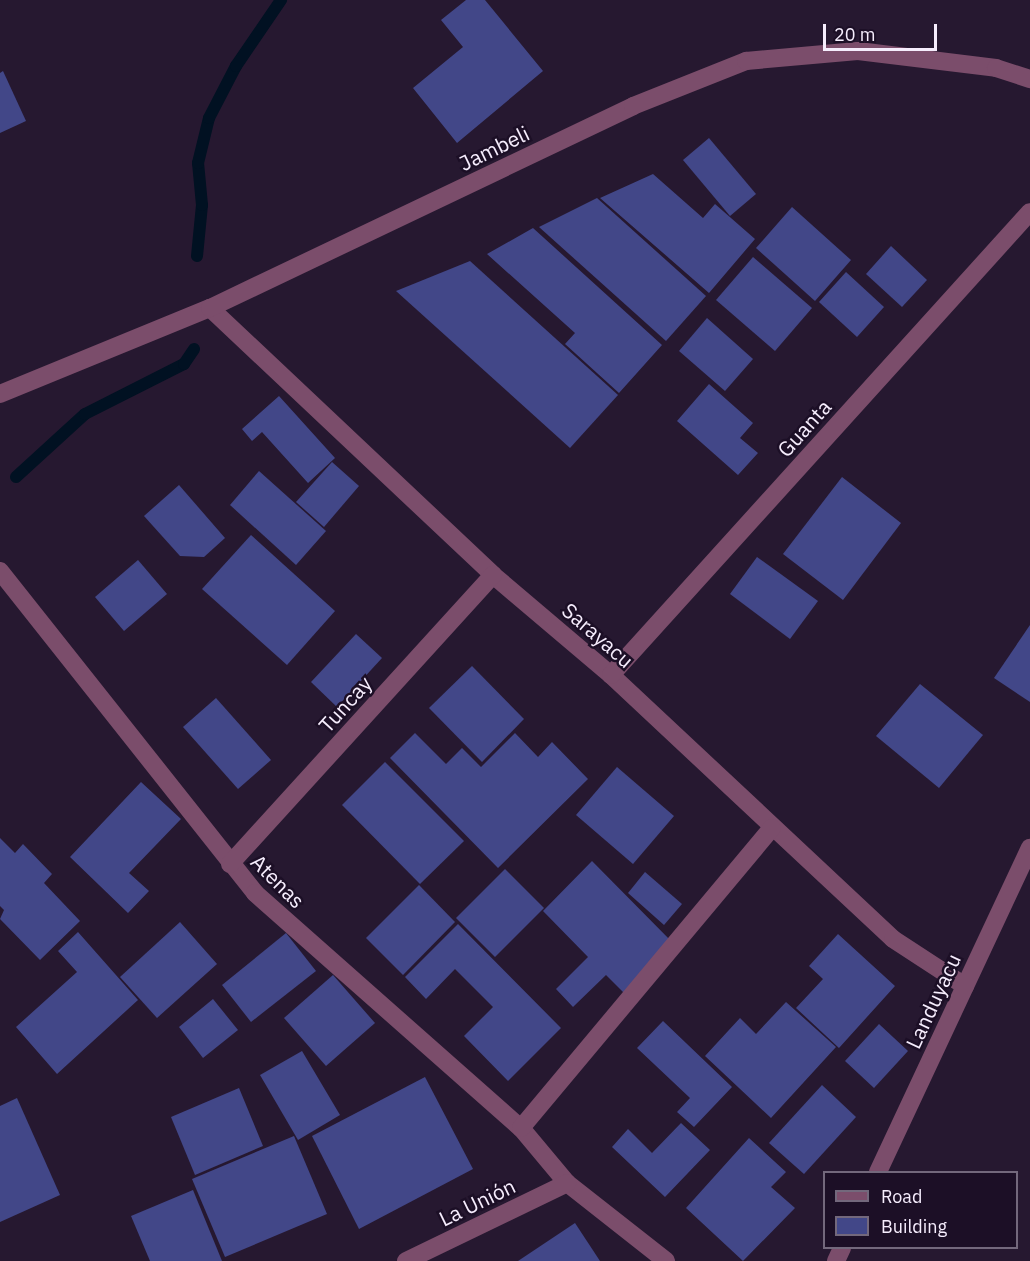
<!DOCTYPE html>
<meta charset="utf-8">
<style>
body{margin:0}
#map{position:relative;width:1030px;height:1261px;overflow:hidden;background:#261830;font-family:"IBM Plex Sans",sans-serif}
div>[style]{position:absolute}
.stream>*{height:12px;margin:-6px;padding:0 6px;transform-origin:6px;border-radius:6px;background:#011122}
.building>*{inset:0;background:#424788}
.street>*{height:18px;margin:-9px;padding:0 9px;transform-origin:9px;border-radius:9px;background:#7b4d6b}
span{translate:-50% -50%;white-space:nowrap;text-align:center;line-height:1.15;-webkit-text-stroke:5px #1c0f26;paint-order:stroke}
.street-label{font-size:21px;color:#f6edfd}
.legend{position:absolute;left:823px;top:1171px;width:195px;height:78px;box-sizing:border-box;background:#1c0f26;border:2px solid #73687c;margin:0;padding:8px 10px;list-style:none;font-size:18px;color:#f6edfd}
.legend li{display:flex;align-items:center;gap:12px;height:30px}
.legend b{width:30px;border:2px solid #73687c}
.scale{position:absolute;left:823px;top:24px;width:114px;height:27px;box-sizing:border-box;border:3px solid #f6edfd;border-top:0;padding-left:8px;font-size:18px;line-height:21px;white-space:nowrap;color:#f6edfd;-webkit-text-stroke:4px #1c0f26;paint-order:stroke}
</style>
<div id="map">
<div class="stream">
<div style="left:197px;top:256px;width:51px;rotate:-84.4deg"></div>
<div style="left:202px;top:205px;width:42px;rotate:-95.4deg"></div>
<div style="left:198px;top:163px;width:46px;rotate:-76.3deg"></div>
<div style="left:209px;top:118px;width:59px;rotate:-62.6deg"></div>
<div style="left:236px;top:66px;width:80px;rotate:-55.7deg"></div>
<div style="left:16px;top:477px;width:93px;rotate:-42.4deg"></div>
<div style="left:85px;top:414px;width:111px;rotate:-26.8deg"></div>
<div style="left:184px;top:364px;width:18px;rotate:-56deg"></div>
</div>
<div class="building">
<div style="clip-path:polygon(466px 0,485px 0,543px 71px,457px 143px,413px 88px,463px 47px,441px 20px)"></div>
<div style="clip-path:polygon(3px 71px,26px 121px,0 133px,0 73px)"></div>
<div style="clip-path:polygon(709px 138px,756px 194px,730px 216px,683px 160px)"></div>
<div style="clip-path:polygon(653px 174px,703px 218px,715px 204px,755px 239px,709px 293px,600px 198px)"></div>
<div style="clip-path:polygon(597px 198px,706px 296px,666px 341px,539px 227px)"></div>
<div style="clip-path:polygon(792px 207px,851px 260px,815px 301px,756px 248px)"></div>
<div style="clip-path:polygon(533px 228px,662px 345px,619px 393px,565px 344px,575px 333px,487px 254px)"></div>
<div style="clip-path:polygon(891px 246px,927px 280px,902px 307px,866px 274px)"></div>
<div style="clip-path:polygon(753px 257px,812px 308px,775px 351px,716px 300px)"></div>
<div style="clip-path:polygon(470px 261px,618px 395px,570px 448px,396px 291px)"></div>
<div style="clip-path:polygon(846px 272px,884px 307px,857px 337px,819px 302px)"></div>
<div style="clip-path:polygon(707px 318px,753px 359px,725px 391px,679px 351px)"></div>
<div style="clip-path:polygon(709px 384px,753px 423px,740px 438px,758px 453px,738px 475px,677px 421px)"></div>
<div style="clip-path:polygon(279px 396px,335px 458px,308px 483px,262px 432px,252px 441px,242px 429px)"></div>
<div style="clip-path:polygon(332px 462px,359px 486px,324px 527px,296px 502px)"></div>
<div style="clip-path:polygon(259px 471px,326px 531px,296px 565px,230px 505px)"></div>
<div style="clip-path:polygon(842px 477px,901px 523px,843px 600px,783px 554px)"></div>
<div style="clip-path:polygon(179px 485px,225px 538px,204px 557px,180px 556px,144px 516px)"></div>
<div style="clip-path:polygon(251px 535px,335px 611px,287px 665px,202px 589px)"></div>
<div style="clip-path:polygon(757px 557px,818px 601px,790px 639px,730px 594px)"></div>
<div style="clip-path:polygon(138px 560px,167px 594px,124px 631px,95px 597px)"></div>
<div style="clip-path:polygon(1030px 625px,1030px 702px,994px 678px)"></div>
<div style="clip-path:polygon(356px 634px,382px 658px,337px 707px,311px 682px)"></div>
<div style="clip-path:polygon(472px 666px,524px 719px,482px 762px,429px 708px)"></div>
<div style="clip-path:polygon(920px 684px,983px 735px,939px 788px,876px 736px)"></div>
<div style="clip-path:polygon(216px 698px,271px 760px,238px 789px,183px 727px)"></div>
<div style="clip-path:polygon(415px 733px,446px 764px,462px 748px,481px 767px,515px 733px,538px 757px,552px 742px,588px 779px,498px 868px,390px 758px)"></div>
<div style="clip-path:polygon(385px 762px,464px 841px,420px 884px,342px 805px)"></div>
<div style="clip-path:polygon(617px 767px,674px 816px,633px 864px,576px 815px)"></div>
<div style="clip-path:polygon(141px 782px,181px 819px,129px 873px,149px 891px,128px 913px,70px 857px)"></div>
<div style="clip-path:polygon(0 838px,15px 853px,23px 844px,52px 874px,44px 883px,80px 921px,40px 960px,0 919px,4px 910px,0 906px)"></div>
<div style="clip-path:polygon(592px 861px,674px 944px,625px 994px,606px 975px,573px 1007px,556px 989px,588px 957px,543px 911px)"></div>
<div style="clip-path:polygon(505px 869px,544px 908px,495px 957px,456px 918px)"></div>
<div style="clip-path:polygon(645px 872px,682px 904px,664px 925px,628px 893px)"></div>
<div style="clip-path:polygon(419px 885px,455px 922px,403px 975px,366px 938px)"></div>
<div style="clip-path:polygon(180px 922px,217px 964px,157px 1018px,120px 977px)"></div>
<div style="clip-path:polygon(458px 924px,561px 1028px,508px 1081px,464px 1036px,493px 1007px,455px 969px,426px 999px,405px 977px)"></div>
<div style="clip-path:polygon(78px 932px,138px 1000px,57px 1074px,16px 1027px,77px 972px,58px 951px)"></div>
<div style="clip-path:polygon(286px 933px,316px 971px,251px 1022px,222px 985px)"></div>
<div style="clip-path:polygon(838px 934px,895px 986px,839px 1048px,796px 1008px,823px 979px,809px 966px)"></div>
<div style="clip-path:polygon(333px 975px,375px 1023px,326px 1066px,284px 1018px)"></div>
<div style="clip-path:polygon(213px 999px,238px 1030px,203px 1058px,179px 1027px)"></div>
<div style="clip-path:polygon(786px 1002px,836px 1047px,771px 1118px,705px 1056px,740px 1018px,756px 1034px)"></div>
<div style="clip-path:polygon(663px 1021px,732px 1087px,694px 1127px,677px 1112px,690px 1098px,637px 1048px)"></div>
<div style="clip-path:polygon(879px 1024px,908px 1051px,874px 1088px,845px 1061px)"></div>
<div style="clip-path:polygon(302px 1051px,340px 1115px,298px 1140px,260px 1075px)"></div>
<div style="clip-path:polygon(425px 1077px,473px 1169px,359px 1229px,312px 1136px)"></div>
<div style="clip-path:polygon(822px 1085px,856px 1117px,804px 1174px,769px 1143px)"></div>
<div style="clip-path:polygon(239px 1088px,263px 1146px,195px 1175px,171px 1117px)"></div>
<div style="clip-path:polygon(17px 1098px,60px 1195px,0 1222px,0 1106px)"></div>
<div style="clip-path:polygon(681px 1123px,710px 1150px,665px 1197px,612px 1147px,628px 1129px,652px 1153px)"></div>
<div style="clip-path:polygon(294px 1136px,327px 1214px,225px 1257px,192px 1179px)"></div>
<div style="clip-path:polygon(749px 1138px,786px 1172px,771px 1187px,795px 1208px,743px 1261px,686px 1208px)"></div>
<div style="clip-path:polygon(193px 1190px,222px 1261px,150px 1261px,131px 1216px)"></div>
<div style="clip-path:polygon(575px 1223px,600px 1261px,518px 1261px)"></div>
</div>
<div class="street">
<div style="left:210px;top:308px;width:389px;rotate:43.3deg"></div>
<div style="left:493px;top:575px;width:155px;rotate:40.3deg"></div>
<div style="left:611px;top:675px;width:386px;rotate:43.1deg"></div>
<div style="left:893px;top:939px;width:86px;rotate:33.1deg"></div>
<div style="left:0;top:394px;width:227px;rotate:-22.3deg"></div>
<div style="left:210px;top:308px;width:469px;rotate:-25.5deg"></div>
<div style="left:633px;top:106px;width:122px;rotate:-21.7deg"></div>
<div style="left:746px;top:61px;width:112px;rotate:-5.1deg"></div>
<div style="left:858px;top:51px;width:139px;rotate:7deg"></div>
<div style="left:996px;top:68px;width:36px;rotate:18deg"></div>
<div style="left:0;top:571px;width:411px;rotate:51.6deg"></div>
<div style="left:255px;top:893px;width:355px;rotate:41.5deg"></div>
<div style="left:521px;top:1128px;width:72px;rotate:50.1deg"></div>
<div style="left:567px;top:1183px;width:126px;rotate:38.2deg"></div>
<div style="left:611px;top:675px;width:624px;rotate:-47.86deg"></div>
<div style="left:230px;top:864px;width:391px;rotate:-47.7deg"></div>
<div style="left:521px;top:1128px;width:391px;rotate:-50.1deg"></div>
<div style="left:878px;top:1172px;width:358px;rotate:-64.9deg"></div>
<div style="left:406px;top:1261px;width:179px;rotate:-25.8deg"></div>
<div style="left:836px;top:1261px;width:14px;rotate:-65deg"></div>
</div>
<div class="street-label">
<span style="left:494px;top:148px;rotate:-26deg">Jambeli</span>
<span style="left:804px;top:428px;rotate:-48deg">Guanta</span>
<span style="left:598px;top:635px;rotate:41deg">Sarayacu</span>
<span style="left:345px;top:704px;rotate:-48deg">Tuncay</span>
<span style="left:278px;top:881px;rotate:45deg">Atenas</span>
<span style="left:933px;top:1001px;rotate:-65deg">Landuyacu</span>
<span style="left:477px;top:1202px;rotate:-26deg">La Unión</span>
</div>
<ul class="legend">
<li><b style="height:8px;background:#7b4d6b"></b>Road</li>
<li><b style="height:16px;background:#424788"></b>Building</li>
</ul>
<div class="scale">20 m</div>
</div>
